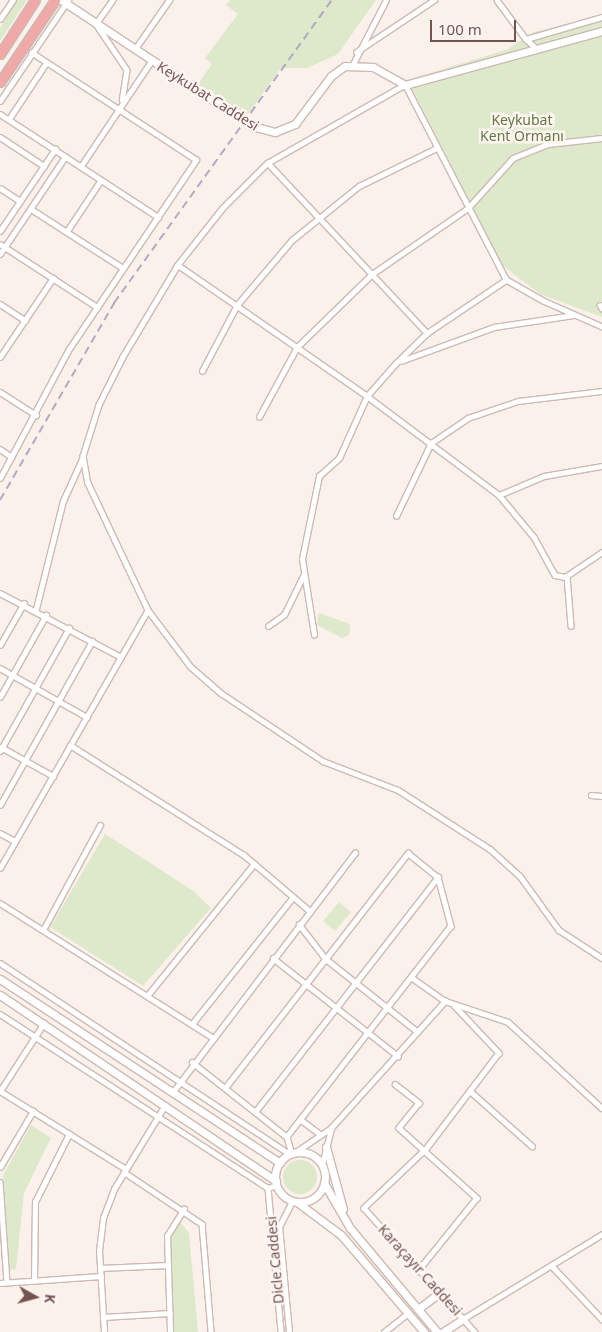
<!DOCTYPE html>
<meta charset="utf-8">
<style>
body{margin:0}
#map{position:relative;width:602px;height:1332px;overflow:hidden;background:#fbf1eb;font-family:"Noto Sans",sans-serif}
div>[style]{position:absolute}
.green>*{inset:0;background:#dee8ca}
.round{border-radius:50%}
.roads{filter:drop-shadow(1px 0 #ceb9b4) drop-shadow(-1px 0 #ceb9b4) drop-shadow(0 1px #ceb9b4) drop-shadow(0 -1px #ceb9b4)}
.street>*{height:4.5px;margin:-2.25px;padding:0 2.25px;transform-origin:2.25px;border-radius:2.25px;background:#fff}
.secondary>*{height:7px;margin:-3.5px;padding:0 3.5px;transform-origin:3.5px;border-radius:3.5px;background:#fff}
.secondary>.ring{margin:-3.5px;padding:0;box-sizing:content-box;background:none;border:7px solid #fff;border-radius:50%}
.highway>*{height:9px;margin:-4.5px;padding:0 4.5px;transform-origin:4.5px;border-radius:4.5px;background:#eea9a8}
.rail>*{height:2px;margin-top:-1px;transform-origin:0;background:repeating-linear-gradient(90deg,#b1a9c4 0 8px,transparent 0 13px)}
span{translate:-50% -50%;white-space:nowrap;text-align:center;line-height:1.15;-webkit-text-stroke:5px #fef5f1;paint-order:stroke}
.street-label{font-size:14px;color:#745450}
.park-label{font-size:14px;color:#637849}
.north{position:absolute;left:10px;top:1272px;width:50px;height:50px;-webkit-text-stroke:4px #fef5f1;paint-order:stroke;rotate:97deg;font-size:14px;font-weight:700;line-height:20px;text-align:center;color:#745450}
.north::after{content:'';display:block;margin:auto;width:18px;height:22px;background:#745450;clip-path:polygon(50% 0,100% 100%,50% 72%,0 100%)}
.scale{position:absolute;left:430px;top:20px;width:86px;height:22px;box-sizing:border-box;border:2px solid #745450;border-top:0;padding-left:6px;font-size:15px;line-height:18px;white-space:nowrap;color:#745450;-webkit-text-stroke:4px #fef5f1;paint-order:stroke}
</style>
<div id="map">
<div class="green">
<div style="clip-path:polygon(17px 0,27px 0,0 41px,0 28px)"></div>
<div style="clip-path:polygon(230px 0,376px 0,338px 54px,307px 68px,281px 68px,247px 115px,198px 84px,212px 64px,205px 58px,238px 14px,226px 5px)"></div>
<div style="clip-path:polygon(596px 17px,602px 17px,602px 317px,540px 294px,503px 266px,412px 89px,413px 78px,506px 50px,534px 32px)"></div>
<div style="clip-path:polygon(319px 613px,350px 624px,349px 635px,342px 638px,317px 625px)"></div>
<div style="clip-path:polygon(105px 834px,192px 890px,211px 908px,143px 986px,50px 927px)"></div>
<div style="clip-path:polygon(339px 902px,351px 912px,335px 931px,323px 921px)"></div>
<div style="clip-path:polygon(31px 1125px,51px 1138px,24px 1193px,16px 1269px,10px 1270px,3px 1175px)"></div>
<div class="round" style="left:283px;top:1160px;width:34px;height:34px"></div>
<div style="clip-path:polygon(180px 1222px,189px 1233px,198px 1332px,172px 1332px,168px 1238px)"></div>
</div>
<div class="roads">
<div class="street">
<div style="left:113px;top:0;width:29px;rotate:125deg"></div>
<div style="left:96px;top:24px;width:55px;rotate:56deg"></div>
<div style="left:127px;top:70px;width:30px;rotate:99deg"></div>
<div style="left:497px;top:0;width:49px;rotate:53.4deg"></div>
<div style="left:526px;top:39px;width:79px;rotate:-16.1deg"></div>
<div style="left:0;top:19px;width:23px;rotate:-56deg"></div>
<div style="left:526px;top:39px;width:12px;rotate:42deg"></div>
<div style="left:135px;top:49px;width:60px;rotate:-55.2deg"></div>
<div style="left:356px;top:52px;width:94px;rotate:-33.7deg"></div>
<div style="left:353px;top:64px;width:72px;rotate:-62.7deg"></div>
<div style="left:0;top:101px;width:122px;rotate:-56deg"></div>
<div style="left:0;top:114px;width:189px;rotate:33.1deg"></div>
<div style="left:9px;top:119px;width:67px;rotate:-56.5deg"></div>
<div style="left:0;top:137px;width:53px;rotate:33.4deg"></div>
<div style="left:268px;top:163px;width:233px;rotate:46.9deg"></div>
<div style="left:81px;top:166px;width:128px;rotate:-56.2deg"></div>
<div style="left:0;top:188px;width:24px;rotate:33deg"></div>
<div style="left:31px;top:209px;width:109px;rotate:32.7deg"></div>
<div style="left:0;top:231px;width:99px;rotate:-56.1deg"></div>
<div style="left:67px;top:231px;width:61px;rotate:-56.3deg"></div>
<div style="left:0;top:244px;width:116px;rotate:33deg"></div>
<div style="left:0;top:254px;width:117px;rotate:-56.2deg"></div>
<div style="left:178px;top:265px;width:230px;rotate:34.7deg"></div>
<div style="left:367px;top:396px;width:165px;rotate:36.9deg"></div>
<div style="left:499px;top:495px;width:55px;rotate:50.2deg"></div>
<div style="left:534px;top:537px;width:43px;rotate:61.1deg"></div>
<div style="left:555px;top:575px;width:10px;rotate:11deg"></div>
<div style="left:565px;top:577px;width:45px;rotate:-34deg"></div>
<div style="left:0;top:304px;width:30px;rotate:33deg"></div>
<div style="left:600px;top:305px;width:4px;rotate:56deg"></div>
<div style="left:602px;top:327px;width:64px;rotate:-156.2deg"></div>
<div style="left:543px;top:301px;width:43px;rotate:-150.4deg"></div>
<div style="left:506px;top:280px;width:220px;rotate:-117.4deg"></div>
<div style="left:405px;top:85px;width:158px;rotate:150.3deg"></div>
<div style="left:268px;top:163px;width:64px;rotate:135deg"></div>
<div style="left:223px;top:208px;width:73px;rotate:128.3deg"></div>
<div style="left:178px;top:265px;width:107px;rotate:120.9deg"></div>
<div style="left:123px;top:357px;width:54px;rotate:116.6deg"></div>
<div style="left:99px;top:405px;width:53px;rotate:107.4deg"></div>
<div style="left:83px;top:456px;width:27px;rotate:80deg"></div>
<div style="left:88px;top:483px;width:140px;rotate:64.7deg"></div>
<div style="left:148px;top:610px;width:71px;rotate:53deg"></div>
<div style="left:191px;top:667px;width:40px;rotate:41deg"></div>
<div style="left:221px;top:693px;width:123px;rotate:33.7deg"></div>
<div style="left:323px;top:761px;width:80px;rotate:21.1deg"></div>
<div style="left:398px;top:790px;width:109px;rotate:32.7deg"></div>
<div style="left:490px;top:849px;width:40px;rotate:42deg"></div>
<div style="left:520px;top:876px;width:67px;rotate:54.2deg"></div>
<div style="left:559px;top:930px;width:51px;rotate:33.1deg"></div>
<div style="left:0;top:357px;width:95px;rotate:-56.1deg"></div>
<div style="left:401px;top:361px;width:99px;rotate:-20.1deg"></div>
<div style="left:494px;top:327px;width:80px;rotate:-8.6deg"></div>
<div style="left:202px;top:371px;width:75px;rotate:-62.1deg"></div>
<div style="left:237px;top:305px;width:85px;rotate:-49.8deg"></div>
<div style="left:292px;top:240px;width:86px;rotate:-38.9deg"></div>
<div style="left:359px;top:186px;width:87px;rotate:-26deg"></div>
<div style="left:0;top:392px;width:43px;rotate:32.6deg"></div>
<div style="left:259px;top:417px;width:80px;rotate:-61.5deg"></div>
<div style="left:297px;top:347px;width:105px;rotate:-44.2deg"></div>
<div style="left:372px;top:274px;width:116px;rotate:-34.5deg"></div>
<div style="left:468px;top:208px;width:67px;rotate:-48deg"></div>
<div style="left:513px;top:158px;width:38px;rotate:-22deg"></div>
<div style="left:548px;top:144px;width:54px;rotate:-6.3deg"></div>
<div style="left:0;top:449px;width:14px;rotate:34deg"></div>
<div style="left:0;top:478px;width:146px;rotate:-61.9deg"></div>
<div style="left:69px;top:349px;width:228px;rotate:-56.1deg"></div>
<div style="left:196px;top:160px;width:196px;rotate:-146.9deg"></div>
<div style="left:499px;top:495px;width:49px;rotate:-22.9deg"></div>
<div style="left:544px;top:476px;width:59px;rotate:-9.8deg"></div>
<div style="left:396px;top:516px;width:81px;rotate:-64.4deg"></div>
<div style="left:431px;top:443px;width:45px;rotate:-34deg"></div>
<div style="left:468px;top:418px;width:53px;rotate:-18.8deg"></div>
<div style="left:518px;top:401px;width:85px;rotate:-6.8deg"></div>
<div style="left:567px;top:576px;width:50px;rotate:85.4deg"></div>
<div style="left:0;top:593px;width:137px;rotate:27.9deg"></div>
<div style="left:36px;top:609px;width:111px;rotate:-76deg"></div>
<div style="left:63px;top:501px;width:48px;rotate:-65.6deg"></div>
<div style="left:268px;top:626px;width:19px;rotate:-35deg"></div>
<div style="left:284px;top:615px;width:43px;rotate:-64deg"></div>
<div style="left:314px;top:635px;width:77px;rotate:-99deg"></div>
<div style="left:302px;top:559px;width:85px;rotate:-78.4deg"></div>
<div style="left:319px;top:476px;width:27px;rotate:-42deg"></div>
<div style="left:339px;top:458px;width:68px;rotate:-65.7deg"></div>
<div style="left:367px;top:396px;width:44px;rotate:-48.7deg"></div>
<div style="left:396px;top:363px;width:43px;rotate:-44.1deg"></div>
<div style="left:427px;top:333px;width:95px;rotate:-33.9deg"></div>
<div style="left:0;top:645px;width:48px;rotate:-60.3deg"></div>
<div style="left:0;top:668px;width:100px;rotate:29.4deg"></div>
<div style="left:0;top:697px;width:94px;rotate:-60.7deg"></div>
<div style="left:70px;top:745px;width:206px;rotate:32.3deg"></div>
<div style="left:244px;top:855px;width:87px;rotate:40.3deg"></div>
<div style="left:1px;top:747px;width:60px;rotate:29.1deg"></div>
<div style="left:0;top:751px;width:141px;rotate:-60.7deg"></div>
<div style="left:591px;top:795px;width:11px;rotate:5deg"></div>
<div style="left:0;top:805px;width:188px;rotate:-60.7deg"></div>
<div style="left:0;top:833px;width:17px;rotate:28deg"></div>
<div style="left:0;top:868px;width:297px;rotate:-60.2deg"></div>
<div style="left:0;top:903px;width:251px;rotate:32.3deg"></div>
<div style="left:299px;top:924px;width:44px;rotate:52.4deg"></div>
<div style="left:326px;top:959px;width:117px;rotate:38.4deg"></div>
<div style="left:43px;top:930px;width:119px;rotate:-61.5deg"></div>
<div style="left:273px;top:958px;width:159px;rotate:38.1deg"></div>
<div style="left:0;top:963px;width:347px;rotate:33.4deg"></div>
<div style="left:411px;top:977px;width:42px;rotate:35.2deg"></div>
<div style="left:445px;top:1001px;width:66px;rotate:18.4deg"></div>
<div style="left:508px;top:1022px;width:127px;rotate:42.5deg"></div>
<div style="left:147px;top:996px;width:170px;rotate:-51deg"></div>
<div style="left:454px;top:1005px;width:66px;rotate:46.8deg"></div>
<div style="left:499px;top:1053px;width:121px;rotate:127.2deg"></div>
<div style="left:426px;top:1149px;width:86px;rotate:136.4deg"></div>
<div style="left:364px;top:1208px;width:166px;rotate:48.2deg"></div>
<div style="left:0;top:1014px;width:320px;rotate:33deg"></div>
<div style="left:268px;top:1188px;width:9px;rotate:-18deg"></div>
<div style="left:192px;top:1024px;width:162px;rotate:-51.5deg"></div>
<div style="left:192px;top:1062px;width:121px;rotate:38.3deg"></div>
<div style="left:287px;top:1137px;width:18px;rotate:74deg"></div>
<div style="left:395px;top:1084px;width:31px;rotate:38deg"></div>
<div style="left:419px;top:1103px;width:32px;rotate:129deg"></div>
<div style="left:399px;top:1128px;width:105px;rotate:41.9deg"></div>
<div style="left:477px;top:1198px;width:94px;rotate:128.9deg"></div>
<div style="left:225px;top:1088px;width:298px;rotate:-52.1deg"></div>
<div style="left:408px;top:853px;width:38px;rotate:39deg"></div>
<div style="left:438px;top:877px;width:51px;rotate:75.1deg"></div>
<div style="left:451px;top:926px;width:267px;rotate:127.9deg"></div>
<div style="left:0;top:1091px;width:148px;rotate:31.8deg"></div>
<div style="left:0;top:1091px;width:81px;rotate:-57.1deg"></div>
<div style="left:470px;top:1091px;width:83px;rotate:41.6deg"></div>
<div style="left:172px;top:1093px;width:302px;rotate:-52.7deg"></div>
<div style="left:255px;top:1112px;width:298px;rotate:-52.1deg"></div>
<div style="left:300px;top:1119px;width:25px;rotate:37deg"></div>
<div style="left:294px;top:1153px;width:45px;rotate:-34deg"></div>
<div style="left:331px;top:1128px;width:171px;rotate:-48.1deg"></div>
<div style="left:322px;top:1165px;width:38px;rotate:-76deg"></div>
<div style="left:0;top:1167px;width:65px;rotate:-59.5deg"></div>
<div style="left:124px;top:1172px;width:94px;rotate:33.7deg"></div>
<div style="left:202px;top:1224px;width:108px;rotate:85.2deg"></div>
<div style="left:0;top:1182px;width:100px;rotate:86deg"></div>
<div style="left:268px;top:1188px;width:145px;rotate:84.8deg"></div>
<div style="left:552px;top:1266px;width:73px;rotate:46.7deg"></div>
<div style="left:100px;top:1268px;width:68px;rotate:-2.5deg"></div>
<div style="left:34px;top:1281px;width:79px;rotate:-89.3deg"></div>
<div style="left:35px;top:1202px;width:76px;rotate:-63.4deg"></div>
<div style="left:0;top:1283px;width:101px;rotate:-4deg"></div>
<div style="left:103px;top:1317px;width:67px;rotate:-3.4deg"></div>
<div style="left:463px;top:1319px;width:163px;rotate:-31.4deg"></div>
<div style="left:104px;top:1332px;width:81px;rotate:-93.5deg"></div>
<div style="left:99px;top:1251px;width:33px;rotate:-83deg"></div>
<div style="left:103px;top:1218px;width:31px;rotate:-69deg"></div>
<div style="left:114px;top:1189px;width:98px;rotate:-58.7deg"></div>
<div style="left:170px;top:1332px;width:96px;rotate:-91.8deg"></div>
<div style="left:167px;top:1236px;width:32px;rotate:-58deg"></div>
<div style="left:289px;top:1332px;width:105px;rotate:-95.4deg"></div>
<div style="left:279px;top:1227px;width:29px;rotate:-63deg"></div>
<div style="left:384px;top:1332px;width:31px;rotate:-38deg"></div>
</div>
<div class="secondary">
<div style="left:61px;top:0;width:229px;rotate:33.4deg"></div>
<div style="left:252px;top:126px;width:24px;rotate:15deg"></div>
<div style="left:275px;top:132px;width:22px;rotate:-22deg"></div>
<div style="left:295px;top:124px;width:60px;rotate:-53.1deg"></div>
<div style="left:331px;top:76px;width:17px;rotate:-36deg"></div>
<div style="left:345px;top:66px;width:28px;rotate:2deg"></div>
<div style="left:373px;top:67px;width:37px;rotate:29deg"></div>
<div style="left:405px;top:85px;width:204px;rotate:-15.3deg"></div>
<div style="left:0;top:979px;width:335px;rotate:33.3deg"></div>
<div style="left:0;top:995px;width:333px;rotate:34deg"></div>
<div style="left:326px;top:1147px;width:64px;rotate:74.7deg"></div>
<div class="ring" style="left:275px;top:1152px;width:43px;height:43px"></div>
<div style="left:324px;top:1183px;width:52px;rotate:60deg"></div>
<div style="left:350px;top:1228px;width:136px;rotate:50.1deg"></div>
<div style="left:297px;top:1202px;width:55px;rotate:36.9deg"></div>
<div style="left:341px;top:1235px;width:128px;rotate:49.4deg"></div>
<div style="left:418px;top:1309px;width:26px;rotate:-37deg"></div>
<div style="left:443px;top:1332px;width:24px;rotate:-33deg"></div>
</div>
<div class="highway">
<div style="left:0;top:54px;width:64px;rotate:-57.1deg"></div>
<div style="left:0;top:82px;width:99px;rotate:-56.1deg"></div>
</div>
</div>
<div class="rail">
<div style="left:0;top:500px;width:228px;rotate:-59.9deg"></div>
<div style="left:114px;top:303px;width:373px;rotate:-54.3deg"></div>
</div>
<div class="street-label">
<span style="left:208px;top:96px;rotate:32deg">Keykubat Caddesi</span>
<span style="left:275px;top:1260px;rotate:-95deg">Dicle Caddesi</span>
<span style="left:420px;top:1270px;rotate:48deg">Karaçayır Caddesi</span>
</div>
<div class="park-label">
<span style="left:522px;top:128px">Keykubat<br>Kent Ormanı</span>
</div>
<div class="north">K</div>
<div class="scale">100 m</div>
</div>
